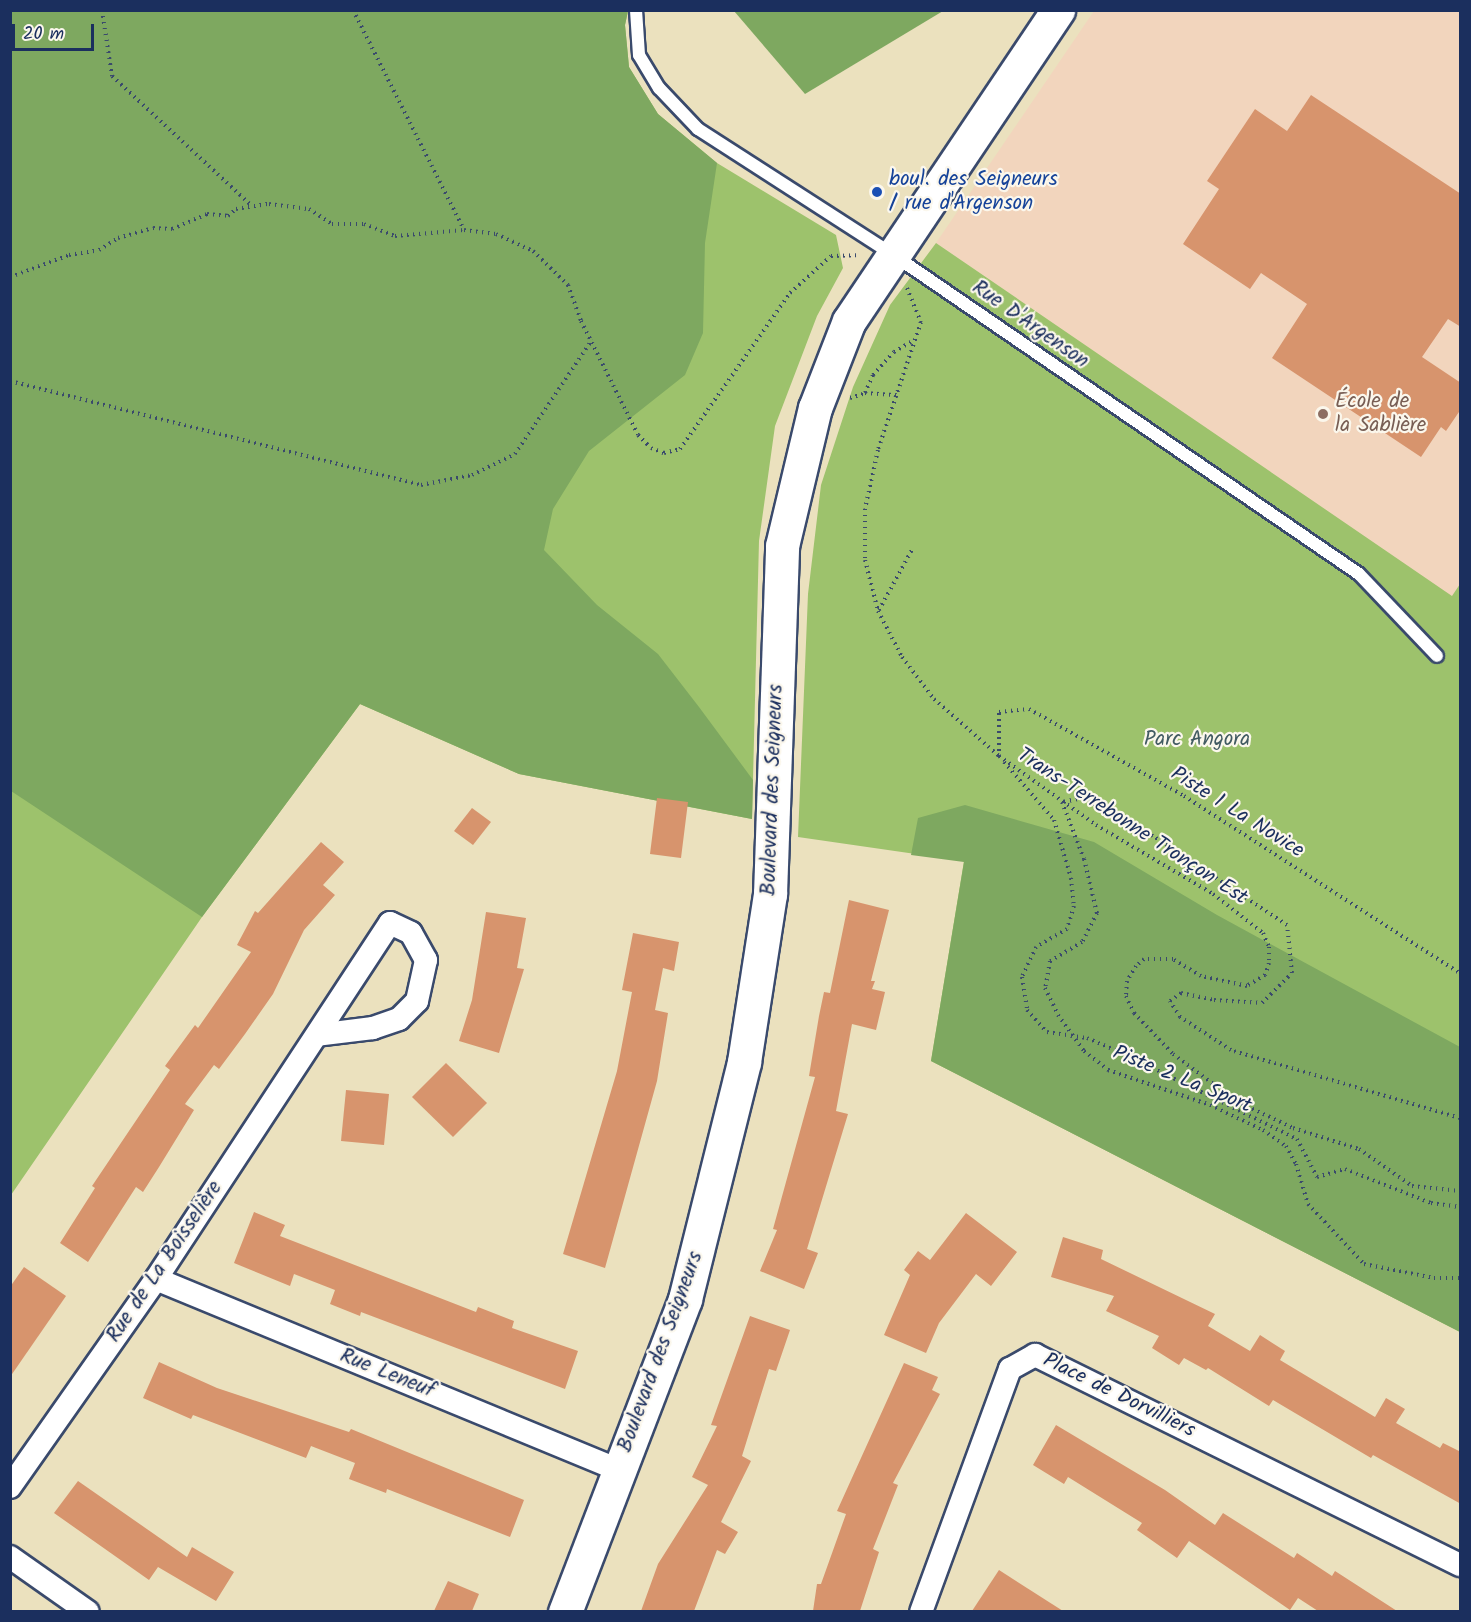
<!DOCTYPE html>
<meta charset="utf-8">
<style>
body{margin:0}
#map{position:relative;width:1471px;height:1622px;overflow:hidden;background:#ebe1be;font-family:Kalam,sans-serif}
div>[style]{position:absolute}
.built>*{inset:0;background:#f2d5bd}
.green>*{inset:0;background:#9dc26c}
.forest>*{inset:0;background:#7ea860}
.building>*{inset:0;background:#d7946d}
.path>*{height:4px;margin-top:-2px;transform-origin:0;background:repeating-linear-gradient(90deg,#3a4a6c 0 1.5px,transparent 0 6px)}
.roads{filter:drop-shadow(2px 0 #3a4a6c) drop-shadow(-2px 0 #3a4a6c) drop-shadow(0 2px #3a4a6c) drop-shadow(0 -2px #3a4a6c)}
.lane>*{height:12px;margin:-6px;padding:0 6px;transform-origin:6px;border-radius:6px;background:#fff}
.street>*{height:22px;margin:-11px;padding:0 11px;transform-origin:11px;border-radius:11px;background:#fff}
.secondary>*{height:33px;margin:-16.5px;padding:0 16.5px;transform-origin:16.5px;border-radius:16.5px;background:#fff}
.dots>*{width:16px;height:16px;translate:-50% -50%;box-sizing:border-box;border:3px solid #fbf7ec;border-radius:50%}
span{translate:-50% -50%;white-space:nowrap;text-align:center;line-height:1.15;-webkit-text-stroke:4.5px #fbf7ec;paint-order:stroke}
.transit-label{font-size:21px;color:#164399}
.left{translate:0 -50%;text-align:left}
.street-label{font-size:21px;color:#1b2f5e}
.education-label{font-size:21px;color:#785e54}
.park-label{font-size:21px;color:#425b62}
.frame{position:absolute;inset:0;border:12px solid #1b2f5e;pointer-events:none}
.scale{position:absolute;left:12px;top:24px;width:82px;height:27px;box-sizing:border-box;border:3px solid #1b2f5e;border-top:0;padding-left:8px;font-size:18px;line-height:21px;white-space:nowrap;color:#1b2f5e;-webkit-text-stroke:4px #fbf7ec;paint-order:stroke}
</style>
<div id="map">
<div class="built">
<div style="clip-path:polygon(1094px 11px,1460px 11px,1460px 584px,1452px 597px,936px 243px)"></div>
</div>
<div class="green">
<div style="clip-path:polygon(11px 11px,628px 11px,625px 25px,629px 67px,658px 114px,717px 163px,836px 235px,843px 268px,817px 316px,775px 426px,759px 541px,752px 819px,519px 774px,360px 704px,202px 917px,11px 1195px)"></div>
<div style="clip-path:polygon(936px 243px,1452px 596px,1460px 584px,1460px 1332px,931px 1061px,964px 861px,798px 837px,808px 594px,821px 485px,853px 387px,890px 305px)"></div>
</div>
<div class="forest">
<div style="clip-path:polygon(10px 11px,628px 11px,625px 25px,629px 67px,658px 114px,717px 163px,705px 243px,703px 333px,685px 375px,589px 451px,553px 509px,544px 550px,597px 605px,658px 654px,699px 707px,753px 780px,752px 819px,519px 774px,360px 704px,202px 917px,11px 791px)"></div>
<div style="clip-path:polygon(734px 11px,943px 11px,805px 94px)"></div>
<div style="clip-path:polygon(965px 805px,1094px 842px,1217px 915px,1460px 1047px,1460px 1332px,931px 1061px,964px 862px,911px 855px,918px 818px)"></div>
</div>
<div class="building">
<div style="clip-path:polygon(1311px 95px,1461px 194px,1461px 327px,1448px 319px,1422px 357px,1461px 383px,1461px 409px,1446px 431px,1441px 427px,1421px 457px,1272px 358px,1307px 304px,1261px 273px,1250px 289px,1183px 244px,1219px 189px,1207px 181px,1255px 109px,1287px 131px)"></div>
<div style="clip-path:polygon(657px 798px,688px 802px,681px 858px,650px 854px)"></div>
<div style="clip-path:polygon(472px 808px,491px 822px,473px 845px,454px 831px)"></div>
<div style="clip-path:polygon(321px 842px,344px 862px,323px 885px,335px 895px,304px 930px,273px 994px,245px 1034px,219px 1069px,214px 1065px,185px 1104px,194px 1110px,159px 1167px,143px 1192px,136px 1187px,88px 1262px,60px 1243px,95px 1188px,92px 1186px,170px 1070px,165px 1066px,195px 1025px,198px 1028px,251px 952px,237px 945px,255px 911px,258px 913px)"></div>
<div style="clip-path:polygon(849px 900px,889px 910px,871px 981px,875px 981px,872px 989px,885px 992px,876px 1030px,852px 1024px,836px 1111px,848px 1114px,807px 1249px,818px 1253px,804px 1289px,760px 1271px,777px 1230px,773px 1229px,815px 1077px,809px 1076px,819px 1016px,824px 992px,830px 993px)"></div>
<div style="clip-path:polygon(486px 912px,526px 918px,517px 968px,524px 969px,499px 1053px,459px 1041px,472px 1000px)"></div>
<div style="clip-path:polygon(633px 933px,679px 942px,674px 971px,663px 968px,655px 1010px,668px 1013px,657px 1081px,605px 1268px,563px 1254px,617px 1071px,632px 992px,622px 990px)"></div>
<div style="clip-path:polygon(446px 1063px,487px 1103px,453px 1137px,412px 1097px)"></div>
<div style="clip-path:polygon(346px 1090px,389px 1094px,384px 1145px,341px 1141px)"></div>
<div style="clip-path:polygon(254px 1212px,285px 1225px,280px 1236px,476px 1312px,478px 1307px,514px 1321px,512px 1328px,578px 1351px,565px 1389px,361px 1312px,360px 1316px,330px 1304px,335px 1290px,294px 1274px,290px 1286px,234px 1263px)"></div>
<div style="clip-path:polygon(966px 1213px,1017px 1252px,991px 1286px,976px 1274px,939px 1323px,926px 1353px,884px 1335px,910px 1275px,904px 1270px,918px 1251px,930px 1260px)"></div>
<div style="clip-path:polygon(1063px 1237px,1103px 1250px,1101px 1259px,1215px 1314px,1208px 1326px,1250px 1351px,1260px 1335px,1285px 1351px,1280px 1360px,1375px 1417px,1386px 1398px,1405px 1409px,1396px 1423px,1440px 1448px,1443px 1443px,1461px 1452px,1461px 1504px,1373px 1455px,1371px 1458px,1273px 1400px,1269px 1406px,1208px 1368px,1206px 1370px,1184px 1358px,1179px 1365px,1152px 1348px,1159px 1336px,1106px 1311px,1114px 1296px,1051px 1277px)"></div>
<div style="clip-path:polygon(24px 1267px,66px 1296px,10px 1377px,10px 1287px)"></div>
<div style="clip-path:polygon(750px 1316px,790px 1330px,776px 1371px,769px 1369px,742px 1456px,751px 1461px,721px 1522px,738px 1532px,725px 1554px,717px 1550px,694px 1611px,641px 1611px,658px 1564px,708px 1485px,692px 1477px,717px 1426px,711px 1425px)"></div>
<div style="clip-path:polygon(159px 1362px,217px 1388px,349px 1432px,351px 1429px,524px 1500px,510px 1537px,387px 1489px,386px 1493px,349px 1479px,355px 1463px,311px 1446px,306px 1458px,193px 1415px,191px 1419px,143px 1398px)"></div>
<div style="clip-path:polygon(904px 1363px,938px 1377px,932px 1390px,940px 1394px,893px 1483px,898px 1485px,873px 1549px,879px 1552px,860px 1611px,813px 1611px,817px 1584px,821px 1584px,846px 1514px,837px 1511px)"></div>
<div style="clip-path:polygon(1056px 1425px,1165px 1490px,1215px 1525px,1223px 1513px,1294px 1558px,1297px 1553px,1332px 1576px,1335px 1571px,1397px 1611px,1318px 1611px,1298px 1598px,1290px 1610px,1189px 1541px,1177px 1558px,1137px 1530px,1142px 1523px,1068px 1477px,1064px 1484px,1033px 1465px)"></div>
<div style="clip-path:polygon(78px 1481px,187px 1557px,192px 1547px,234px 1572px,216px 1601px,158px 1567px,149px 1580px,54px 1513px)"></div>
<div style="clip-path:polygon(999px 1570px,1063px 1611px,972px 1611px)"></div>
<div style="clip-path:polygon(448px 1581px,479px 1594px,472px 1611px,434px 1611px)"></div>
</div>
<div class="path">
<div style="left:102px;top:10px;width:67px;rotate:81.4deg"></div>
<div style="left:112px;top:76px;width:191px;rotate:42.9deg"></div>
<div style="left:353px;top:10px;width:246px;rotate:63.2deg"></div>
<div style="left:10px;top:277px;width:63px;rotate:-20.4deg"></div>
<div style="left:69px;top:255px;width:30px;rotate:-9deg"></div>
<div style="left:99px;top:250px;width:22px;rotate:-32deg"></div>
<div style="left:118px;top:238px;width:36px;rotate:-16deg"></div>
<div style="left:153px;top:228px;width:19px;rotate:3deg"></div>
<div style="left:172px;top:229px;width:38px;rotate:-23deg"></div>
<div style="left:207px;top:214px;width:21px;rotate:5deg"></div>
<div style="left:228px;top:216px;width:11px;rotate:-41deg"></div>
<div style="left:236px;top:209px;width:33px;rotate:-9deg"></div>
<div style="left:269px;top:204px;width:40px;rotate:7.1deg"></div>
<div style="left:309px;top:209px;width:27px;rotate:33deg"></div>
<div style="left:332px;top:224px;width:32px"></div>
<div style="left:364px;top:224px;width:33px;rotate:21deg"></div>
<div style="left:395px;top:236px;width:69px;rotate:-5deg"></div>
<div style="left:464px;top:230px;width:32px;rotate:7deg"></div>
<div style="left:496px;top:234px;width:41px;rotate:24.7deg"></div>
<div style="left:533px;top:251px;width:49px;rotate:44.2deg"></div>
<div style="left:568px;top:285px;width:38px;rotate:70deg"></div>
<div style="left:581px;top:321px;width:127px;rotate:63.4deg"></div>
<div style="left:638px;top:435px;width:18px;rotate:45deg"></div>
<div style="left:651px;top:448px;width:14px;rotate:21deg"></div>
<div style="left:664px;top:453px;width:16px;rotate:-14deg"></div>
<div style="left:680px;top:449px;width:191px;rotate:-54.8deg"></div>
<div style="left:790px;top:293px;width:55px;rotate:-42.1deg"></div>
<div style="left:831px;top:256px;width:25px;rotate:-2deg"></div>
<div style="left:907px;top:288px;width:37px;rotate:68deg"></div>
<div style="left:921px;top:322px;width:135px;rotate:108.6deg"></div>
<div style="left:878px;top:450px;width:60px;rotate:102.4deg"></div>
<div style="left:865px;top:509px;width:51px;rotate:90deg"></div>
<div style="left:865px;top:560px;width:53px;rotate:75.7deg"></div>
<div style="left:878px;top:611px;width:52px;rotate:62.4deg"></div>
<div style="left:902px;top:657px;width:53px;rotate:52.7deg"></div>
<div style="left:934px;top:699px;width:86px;rotate:41.2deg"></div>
<div style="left:999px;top:756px;width:119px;rotate:35.4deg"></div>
<div style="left:1096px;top:825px;width:136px;rotate:30.5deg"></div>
<div style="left:1213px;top:894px;width:63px;rotate:38deg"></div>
<div style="left:1263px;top:933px;width:15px;rotate:67deg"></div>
<div style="left:1269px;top:947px;width:16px;rotate:90deg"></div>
<div style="left:1269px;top:963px;width:13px;rotate:108deg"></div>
<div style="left:1265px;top:975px;width:21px;rotate:149deg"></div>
<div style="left:1247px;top:986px;width:47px;rotate:-167.7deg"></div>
<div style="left:1201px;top:976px;width:33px;rotate:-149deg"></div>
<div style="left:1173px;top:959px;width:29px;rotate:180deg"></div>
<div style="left:1144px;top:959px;width:11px;rotate:139deg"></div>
<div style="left:1136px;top:966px;width:17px;rotate:121deg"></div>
<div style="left:1127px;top:981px;width:15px;rotate:94deg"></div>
<div style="left:1126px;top:996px;width:19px;rotate:65deg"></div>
<div style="left:1134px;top:1013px;width:57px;rotate:46.4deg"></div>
<div style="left:1173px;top:1054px;width:79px;rotate:36.7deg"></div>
<div style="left:1236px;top:1101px;width:63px;rotate:25.3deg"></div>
<div style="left:1293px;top:1128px;width:69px;rotate:17.7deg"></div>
<div style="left:1359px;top:1149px;width:65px;rotate:34.9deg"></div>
<div style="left:1412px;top:1186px;width:48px;rotate:5.9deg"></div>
<div style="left:10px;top:381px;width:424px;rotate:14.2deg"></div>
<div style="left:421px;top:485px;width:52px;rotate:-11.1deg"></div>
<div style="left:472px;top:475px;width:48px;rotate:-26deg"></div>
<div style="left:515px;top:454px;width:138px;rotate:-56deg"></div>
<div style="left:865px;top:393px;width:20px;rotate:-66deg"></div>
<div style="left:873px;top:375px;width:31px;rotate:-48deg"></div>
<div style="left:894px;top:352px;width:23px;rotate:-31deg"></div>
<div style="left:850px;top:398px;width:16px;rotate:-18deg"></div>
<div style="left:865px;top:393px;width:32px;rotate:4deg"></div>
<div style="left:879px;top:610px;width:71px;rotate:-61.3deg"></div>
<div style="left:999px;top:757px;width:45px;rotate:-90deg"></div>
<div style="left:999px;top:712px;width:30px;rotate:-6deg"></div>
<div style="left:1029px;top:709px;width:178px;rotate:29.3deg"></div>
<div style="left:1184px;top:796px;width:328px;rotate:32.7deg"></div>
<div style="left:1004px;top:762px;width:77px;rotate:49.2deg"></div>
<div style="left:1054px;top:820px;width:60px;rotate:73.7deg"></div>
<div style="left:1071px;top:878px;width:28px;rotate:84deg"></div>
<div style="left:1074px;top:906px;width:24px;rotate:107deg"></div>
<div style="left:1067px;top:929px;width:36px;rotate:150deg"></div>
<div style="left:1036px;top:947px;width:33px;rotate:115deg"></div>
<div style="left:1022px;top:977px;width:33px;rotate:81deg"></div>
<div style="left:1027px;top:1010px;width:30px;rotate:48deg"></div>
<div style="left:1047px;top:1032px;width:40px;rotate:8.5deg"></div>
<div style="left:1087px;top:1038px;width:36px;rotate:23deg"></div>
<div style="left:1120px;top:1052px;width:197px;rotate:26.2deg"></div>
<div style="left:1297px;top:1139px;width:43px;rotate:62.2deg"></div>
<div style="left:1317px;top:1177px;width:29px;rotate:-16deg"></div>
<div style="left:1345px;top:1169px;width:92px;rotate:21.6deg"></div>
<div style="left:1431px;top:1203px;width:29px;rotate:8deg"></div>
<div style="left:1460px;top:1118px;width:239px;rotate:-163.5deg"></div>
<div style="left:1231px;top:1050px;width:61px;rotate:-147.1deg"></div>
<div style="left:1180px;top:1017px;width:19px;rotate:-122deg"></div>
<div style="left:1170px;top:1001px;width:14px;rotate:-36deg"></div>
<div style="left:1181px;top:993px;width:34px;rotate:12deg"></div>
<div style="left:1214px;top:1000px;width:48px;rotate:3.6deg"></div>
<div style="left:1262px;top:1003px;width:42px;rotate:-45deg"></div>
<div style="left:1292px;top:973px;width:48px;rotate:-95.9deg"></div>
<div style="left:1287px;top:925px;width:161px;rotate:-146.4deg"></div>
<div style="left:1153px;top:836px;width:80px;rotate:-151.5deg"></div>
<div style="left:1083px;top:798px;width:21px;rotate:169deg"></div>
<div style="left:1062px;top:802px;width:61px;rotate:68.9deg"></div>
<div style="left:1084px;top:859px;width:56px;rotate:76.5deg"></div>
<div style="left:1097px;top:913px;width:33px;rotate:117deg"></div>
<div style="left:1082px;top:942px;width:37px;rotate:149deg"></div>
<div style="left:1050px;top:961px;width:27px;rotate:100deg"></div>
<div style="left:1045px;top:988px;width:30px;rotate:64deg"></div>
<div style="left:1058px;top:1015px;width:44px;rotate:54.2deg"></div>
<div style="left:1084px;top:1051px;width:31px;rotate:38deg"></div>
<div style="left:1108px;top:1070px;width:108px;rotate:18.9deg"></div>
<div style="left:1210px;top:1105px;width:59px;rotate:25.3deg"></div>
<div style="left:1263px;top:1130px;width:28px;rotate:35deg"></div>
<div style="left:1286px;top:1146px;width:21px;rotate:61deg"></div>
<div style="left:1296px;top:1164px;width:42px;rotate:73.3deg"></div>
<div style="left:1308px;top:1204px;width:82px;rotate:47deg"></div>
<div style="left:1364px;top:1264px;width:71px;rotate:11.3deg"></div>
<div style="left:1434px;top:1278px;width:26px"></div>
</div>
<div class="roads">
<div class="lane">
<div style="left:636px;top:10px;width:45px;rotate:86.2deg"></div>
<div style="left:639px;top:55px;width:39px;rotate:59deg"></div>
<div style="left:659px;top:88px;width:57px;rotate:46.4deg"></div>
<div style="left:698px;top:129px;width:231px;rotate:32.8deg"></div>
<div style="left:892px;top:254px;width:566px;rotate:34.42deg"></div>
<div style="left:1359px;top:574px;width:113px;rotate:46.4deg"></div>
</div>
<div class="street">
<div style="left:156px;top:1279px;width:501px;rotate:22.42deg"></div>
<div style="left:10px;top:1487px;width:254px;rotate:-54.9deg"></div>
<div style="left:156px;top:1279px;width:426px;rotate:-56.7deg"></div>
<div style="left:390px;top:923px;width:23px;rotate:25deg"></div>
<div style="left:411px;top:933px;width:31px;rotate:61deg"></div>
<div style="left:426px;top:960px;width:42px;rotate:102.4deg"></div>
<div style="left:417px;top:1001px;width:25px;rotate:135deg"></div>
<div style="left:399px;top:1019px;width:28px;rotate:161deg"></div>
<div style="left:373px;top:1028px;width:56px;rotate:172.9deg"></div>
<div style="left:10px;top:1557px;width:95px;rotate:35.2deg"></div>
<div style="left:921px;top:1612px;width:259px;rotate:-69.9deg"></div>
<div style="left:1010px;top:1369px;width:29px;rotate:-29deg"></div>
<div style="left:1035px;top:1355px;width:474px;rotate:26.3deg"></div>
</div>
<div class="secondary">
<div style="left:565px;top:1612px;width:335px;rotate:-69deg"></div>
<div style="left:685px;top:1299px;width:244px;rotate:-76deg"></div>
<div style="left:744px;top:1062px;width:170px;rotate:-81.2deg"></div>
<div style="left:770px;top:894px;width:348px;rotate:-88deg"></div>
<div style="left:782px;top:546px;width:142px;rotate:-76.6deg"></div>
<div style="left:815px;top:408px;width:93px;rotate:-68.7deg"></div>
<div style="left:849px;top:321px;width:375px;rotate:-56.1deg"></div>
</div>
</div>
<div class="dots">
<div style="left:877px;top:192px;background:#1a4fb4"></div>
<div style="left:1323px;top:414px;background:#8d6e63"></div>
</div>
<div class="transit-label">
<span class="left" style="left:889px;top:192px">boul. des Seigneurs<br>/ rue d'Argenson</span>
</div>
<div class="street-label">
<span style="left:1030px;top:325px;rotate:35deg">Rue D'Argenson</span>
<span style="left:773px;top:790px;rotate:-88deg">Boulevard des Seigneurs</span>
<span style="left:1237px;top:813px;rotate:32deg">Piste 1 La Novice</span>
<span style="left:1132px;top:827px;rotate:33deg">Trans-Terrebonne Tronçon Est</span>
<span style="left:1182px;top:1080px;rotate:22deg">Piste 2 La Sport</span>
<span style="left:165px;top:1262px;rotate:-56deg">Rue de La Boisselière</span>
<span style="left:661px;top:1352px;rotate:-70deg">Boulevard des Seigneurs</span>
<span style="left:387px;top:1374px;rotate:22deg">Rue Leneuf</span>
<span style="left:1119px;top:1396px;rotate:26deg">Place de Dorvilliers</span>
</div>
<div class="education-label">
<span class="left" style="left:1335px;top:414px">École de<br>la Sablière</span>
</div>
<div class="park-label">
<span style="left:1197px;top:740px">Parc Angora</span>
</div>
<div class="frame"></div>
<div class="scale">20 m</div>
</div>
